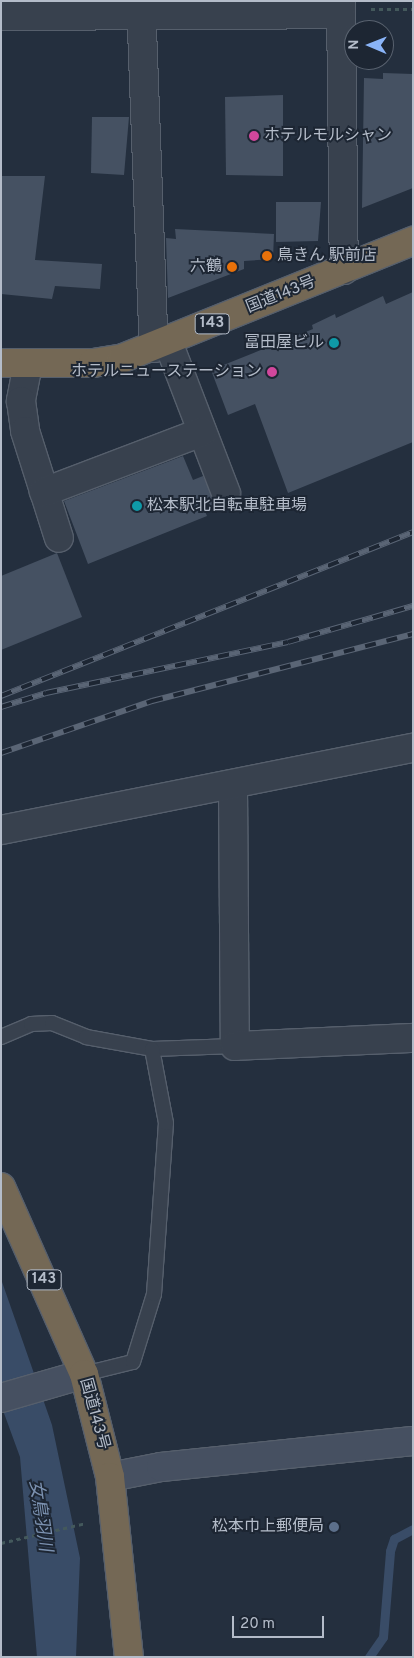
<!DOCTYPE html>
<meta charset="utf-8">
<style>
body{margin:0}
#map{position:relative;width:414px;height:1658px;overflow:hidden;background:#242f3e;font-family:Overpass,"Noto Sans JP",sans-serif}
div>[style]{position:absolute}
.water>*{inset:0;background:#394c67}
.stream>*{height:9px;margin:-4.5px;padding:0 4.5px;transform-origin:4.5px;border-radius:4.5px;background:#394c67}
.building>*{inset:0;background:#455162}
.path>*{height:3px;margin-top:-1.5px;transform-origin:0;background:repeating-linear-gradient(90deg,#44595c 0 4px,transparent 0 8px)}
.roads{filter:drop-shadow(1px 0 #565f6c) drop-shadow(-1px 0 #565f6c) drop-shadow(0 1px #565f6c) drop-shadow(0 -1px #565f6c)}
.lane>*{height:14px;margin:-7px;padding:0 7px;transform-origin:7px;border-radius:7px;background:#38414e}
.street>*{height:28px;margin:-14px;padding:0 14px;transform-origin:14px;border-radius:14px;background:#38414e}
.secondary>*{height:28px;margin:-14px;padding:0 14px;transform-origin:14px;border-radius:14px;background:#465061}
.highway>*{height:28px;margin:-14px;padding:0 14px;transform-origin:14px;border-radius:14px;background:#746855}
.rail>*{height:5.5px;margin-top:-2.75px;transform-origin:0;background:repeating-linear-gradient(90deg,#1d2633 0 11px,#5a6575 0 22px);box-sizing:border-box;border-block:1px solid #5a6575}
.dots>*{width:14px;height:14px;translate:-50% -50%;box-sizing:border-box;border:2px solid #1d2633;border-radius:50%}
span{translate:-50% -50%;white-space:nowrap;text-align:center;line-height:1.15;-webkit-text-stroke:4px #1d2633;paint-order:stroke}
.shield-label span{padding:1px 4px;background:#1d2633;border:1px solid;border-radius:4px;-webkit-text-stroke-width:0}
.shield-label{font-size:15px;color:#b4bcc9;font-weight:700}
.poi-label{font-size:16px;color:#b4bcc9}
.left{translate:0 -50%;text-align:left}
.right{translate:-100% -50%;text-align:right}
.street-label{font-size:16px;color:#b4bcc9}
.water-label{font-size:18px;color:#7c92b1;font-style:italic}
.frame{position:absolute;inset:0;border:2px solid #b4bcc9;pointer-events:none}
.north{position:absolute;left:344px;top:20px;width:50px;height:50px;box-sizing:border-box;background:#1d2633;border:1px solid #59626f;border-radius:50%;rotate:271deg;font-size:14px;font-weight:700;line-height:20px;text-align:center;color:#b4bcc9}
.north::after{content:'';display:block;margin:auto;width:18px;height:22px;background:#8ab4f8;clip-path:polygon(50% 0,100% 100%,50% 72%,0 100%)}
.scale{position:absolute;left:232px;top:1616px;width:92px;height:22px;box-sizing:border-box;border:2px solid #b4bcc9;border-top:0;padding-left:6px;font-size:15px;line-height:18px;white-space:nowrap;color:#b4bcc9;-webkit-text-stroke:4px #1d2633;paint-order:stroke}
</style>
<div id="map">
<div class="water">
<div style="clip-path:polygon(1px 1279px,52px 1425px,80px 1558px,76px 1657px,37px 1657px,20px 1457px,1px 1405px)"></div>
</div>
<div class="stream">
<div style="left:369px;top:1657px;width:24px;rotate:-55deg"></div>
<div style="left:383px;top:1637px;width:86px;rotate:-85.3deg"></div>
<div style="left:390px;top:1551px;width:13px;rotate:-72deg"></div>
<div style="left:394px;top:1539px;width:21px;rotate:-28deg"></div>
</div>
<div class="building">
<div style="clip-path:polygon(383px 73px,413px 74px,413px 188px,362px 208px,364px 78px,383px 79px)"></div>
<div style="clip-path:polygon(283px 95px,283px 176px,226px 175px,225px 97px)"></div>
<div style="clip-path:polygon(92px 117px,129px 117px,124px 175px,91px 173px)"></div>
<div style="clip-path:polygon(1px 176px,45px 176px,35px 260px,102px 264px,100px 289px,55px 286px,52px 299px,1px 294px)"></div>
<div style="clip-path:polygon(276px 202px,321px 202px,318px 241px,276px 242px)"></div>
<div style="clip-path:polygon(175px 229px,274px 234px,273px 259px,244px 261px,244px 269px,168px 298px,166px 238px,176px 239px)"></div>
<div style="clip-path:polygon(413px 292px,413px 442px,288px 493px,255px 404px,228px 415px,211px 370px,313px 329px,312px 325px,335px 314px,336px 318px,383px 296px,386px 304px)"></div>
<div style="clip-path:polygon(183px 456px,193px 480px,203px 476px,216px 504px,204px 509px,207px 516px,88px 564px,64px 501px)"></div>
<div style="clip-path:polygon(57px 553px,82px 617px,1px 650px,1px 576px)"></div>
</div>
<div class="path">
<div style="left:371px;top:9px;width:42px"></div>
<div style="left:1px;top:1543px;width:87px;rotate:-13.2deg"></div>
</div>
<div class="roads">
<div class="lane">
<div style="left:1px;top:1037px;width:33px;rotate:-23deg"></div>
<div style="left:31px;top:1024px;width:21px;rotate:-3deg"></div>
<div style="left:52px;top:1023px;width:37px;rotate:22deg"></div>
<div style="left:86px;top:1037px;width:67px;rotate:10.3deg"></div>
<div style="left:152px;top:1049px;width:83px;rotate:-2.1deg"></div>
<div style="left:84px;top:1374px;width:50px;rotate:-13.8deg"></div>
<div style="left:133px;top:1362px;width:71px;rotate:-72.8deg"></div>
<div style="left:154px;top:1294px;width:171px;rotate:-86deg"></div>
<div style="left:166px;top:1123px;width:75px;rotate:-100.7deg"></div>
</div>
<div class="street">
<div style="left:141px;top:1px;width:347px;rotate:87.9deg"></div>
<div style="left:341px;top:1px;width:269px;rotate:89.4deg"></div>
<div style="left:1px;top:16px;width:340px;rotate:-0.3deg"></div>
<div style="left:168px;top:342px;width:162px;rotate:69deg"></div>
<div style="left:28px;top:364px;width:38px;rotate:101deg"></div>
<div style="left:21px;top:401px;width:30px;rotate:82deg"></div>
<div style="left:25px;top:431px;width:112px;rotate:72.4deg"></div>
<div style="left:44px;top:492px;width:169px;rotate:-20.8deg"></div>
<div style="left:233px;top:785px;width:261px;rotate:89.6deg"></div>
<div style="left:235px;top:1046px;width:178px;rotate:-2.6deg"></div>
<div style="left:1px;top:830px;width:420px;rotate:-11.3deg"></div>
</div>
<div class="secondary">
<div style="left:1px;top:1398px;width:86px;rotate:-16.1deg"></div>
<div style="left:110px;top:1477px;width:52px;rotate:-11.1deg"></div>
<div style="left:161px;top:1467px;width:253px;rotate:-5.9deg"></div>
</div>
<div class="highway">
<div style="left:1px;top:363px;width:92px"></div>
<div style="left:93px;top:363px;width:30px;rotate:-9deg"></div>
<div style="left:123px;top:358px;width:313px;rotate:-22deg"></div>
<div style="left:1px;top:1187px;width:205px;rotate:66.1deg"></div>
<div style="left:84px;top:1374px;width:106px;rotate:75.8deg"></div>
<div style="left:110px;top:1477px;width:181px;rotate:84deg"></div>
</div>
</div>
<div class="rail">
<div style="left:1px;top:696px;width:443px;rotate:-21.7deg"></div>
<div style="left:1px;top:707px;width:47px;rotate:-17.3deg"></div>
<div style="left:46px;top:693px;width:247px;rotate:-11.9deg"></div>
<div style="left:288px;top:642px;width:130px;rotate:-16.1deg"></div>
<div style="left:1px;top:753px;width:160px;rotate:-19deg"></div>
<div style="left:152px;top:701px;width:269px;rotate:-14.4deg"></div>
</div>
<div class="dots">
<div style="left:254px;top:136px;background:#d1479c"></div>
<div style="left:267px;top:256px;background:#e8710a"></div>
<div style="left:232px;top:267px;background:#e8710a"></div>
<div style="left:334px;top:343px;background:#0f9aa8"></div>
<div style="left:272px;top:372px;background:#d1479c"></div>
<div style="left:137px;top:506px;background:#0f9aa8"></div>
<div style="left:334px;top:1527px;background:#5c6f8a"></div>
</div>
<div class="shield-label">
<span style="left:212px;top:324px">143</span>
<span style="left:44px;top:1280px">143</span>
</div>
<div class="poi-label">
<span class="left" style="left:264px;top:136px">ホテルモルシャン</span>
<span class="left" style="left:277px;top:256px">鳥きん 駅前店</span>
<span class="right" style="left:222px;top:267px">六鶴</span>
<span class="right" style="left:324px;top:343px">冨田屋ビル</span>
<span class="right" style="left:262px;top:372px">ホテルニューステーション</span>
<span class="left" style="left:147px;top:506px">松本駅北自転車駐車場</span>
<span class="right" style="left:324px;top:1527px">松本巾上郵便局</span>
</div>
<div class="street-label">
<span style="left:281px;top:295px;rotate:-22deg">国道143号</span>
<span style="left:94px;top:1414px;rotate:75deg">国道143号</span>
</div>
<div class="water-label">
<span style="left:39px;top:1516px;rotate:82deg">女鳥羽川</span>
</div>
<div class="frame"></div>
<div class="north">N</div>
<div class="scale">20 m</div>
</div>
